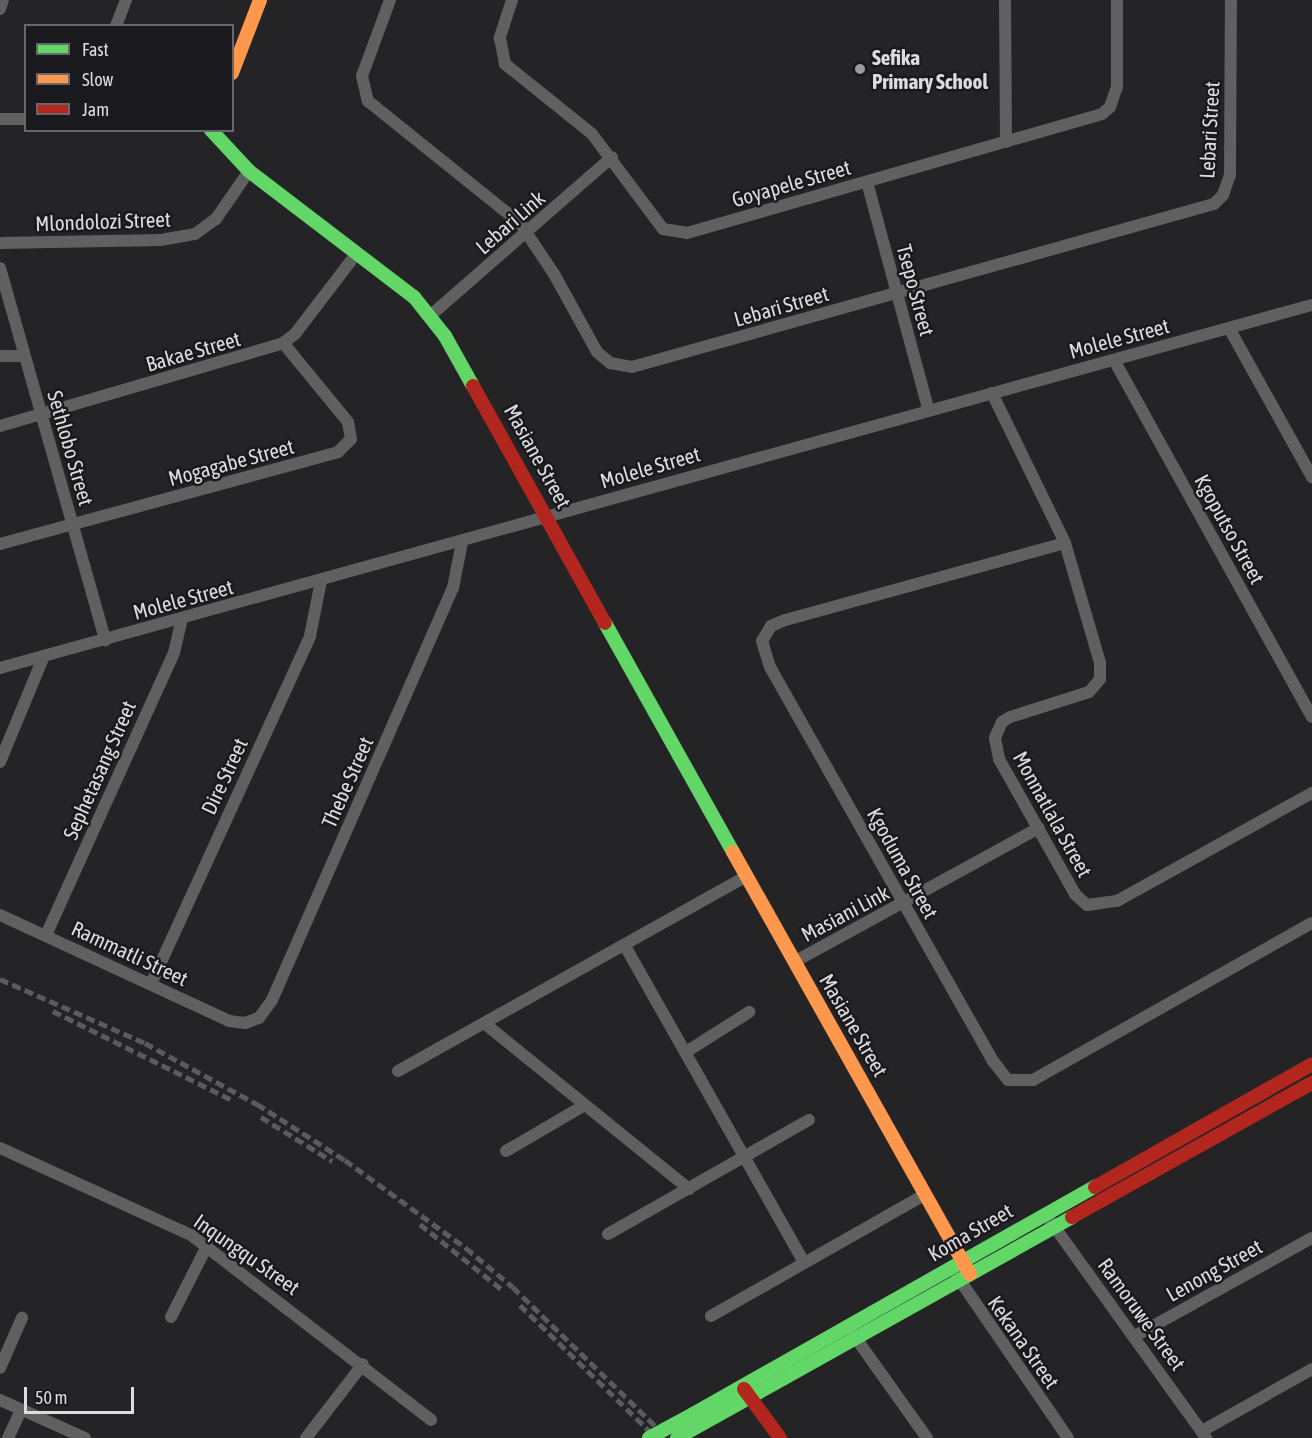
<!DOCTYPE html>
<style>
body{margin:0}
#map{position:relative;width:1312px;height:1438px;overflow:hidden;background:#242426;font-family:"Asap Condensed",sans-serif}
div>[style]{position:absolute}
.street>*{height:12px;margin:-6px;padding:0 6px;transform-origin:6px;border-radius:6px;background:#606060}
.fast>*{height:14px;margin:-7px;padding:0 7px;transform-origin:7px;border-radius:7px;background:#63d668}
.slow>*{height:14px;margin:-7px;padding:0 7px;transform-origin:7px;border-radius:7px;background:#ff974d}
.jam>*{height:14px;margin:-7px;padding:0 7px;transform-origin:7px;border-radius:7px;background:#b3261e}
.rail>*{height:4.5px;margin-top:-2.25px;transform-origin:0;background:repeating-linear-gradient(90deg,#5b5b5c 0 9px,transparent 0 13.5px)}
.fast-bridge>*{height:14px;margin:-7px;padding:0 7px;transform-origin:7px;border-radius:7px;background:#63d668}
.dots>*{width:16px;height:16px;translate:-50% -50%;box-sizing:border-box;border:3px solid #1a1a1e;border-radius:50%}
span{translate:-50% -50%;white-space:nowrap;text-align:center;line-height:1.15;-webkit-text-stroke:5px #1a1a1e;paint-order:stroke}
.poi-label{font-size:21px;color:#dddde0;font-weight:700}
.left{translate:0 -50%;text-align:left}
.street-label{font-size:21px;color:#dddde0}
.legend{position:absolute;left:24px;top:24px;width:210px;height:108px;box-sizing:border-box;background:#1a1a1e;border:2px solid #68686c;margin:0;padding:8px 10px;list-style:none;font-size:18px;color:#dddde0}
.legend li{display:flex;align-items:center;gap:12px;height:30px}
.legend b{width:30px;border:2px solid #68686c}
.scale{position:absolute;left:24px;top:1387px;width:110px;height:27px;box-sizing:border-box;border:3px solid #dddde0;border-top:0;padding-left:8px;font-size:18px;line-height:21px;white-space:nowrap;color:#dddde0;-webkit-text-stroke:4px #1a1a1e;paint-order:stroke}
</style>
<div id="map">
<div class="street">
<div style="left:390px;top:0;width:81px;rotate:110.2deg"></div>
<div style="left:362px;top:76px;width:26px;rotate:77deg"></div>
<div style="left:368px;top:101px;width:195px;rotate:38.8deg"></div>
<div style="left:520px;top:223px;width:61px;rotate:56.3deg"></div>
<div style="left:554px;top:274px;width:89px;rotate:61.1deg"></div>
<div style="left:597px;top:352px;width:17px;rotate:40deg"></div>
<div style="left:610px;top:363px;width:22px;rotate:10deg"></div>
<div style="left:632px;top:367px;width:604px;rotate:-15.65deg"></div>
<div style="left:1214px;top:204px;width:13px;rotate:-45deg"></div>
<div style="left:1223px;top:195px;width:21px;rotate:-71deg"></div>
<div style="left:1230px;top:175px;width:175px;rotate:-89.7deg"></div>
<div style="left:512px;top:0;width:40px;rotate:108deg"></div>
<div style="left:500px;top:38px;width:26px;rotate:79deg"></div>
<div style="left:505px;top:64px;width:112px;rotate:38.8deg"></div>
<div style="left:592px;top:134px;width:119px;rotate:53.2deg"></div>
<div style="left:663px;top:229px;width:24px;rotate:9deg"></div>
<div style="left:687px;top:233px;width:432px;rotate:-16deg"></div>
<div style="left:1102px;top:114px;width:11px;rotate:-41deg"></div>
<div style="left:1110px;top:107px;width:21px;rotate:-71deg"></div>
<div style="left:1117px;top:87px;width:87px;rotate:-90deg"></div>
<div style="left:1005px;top:0;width:142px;rotate:89.6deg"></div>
<div style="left:0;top:9px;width:9px;rotate:-72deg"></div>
<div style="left:116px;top:26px;width:28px;rotate:-69deg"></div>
<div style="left:0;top:119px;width:26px"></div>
<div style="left:867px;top:182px;width:234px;rotate:74.9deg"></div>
<div style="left:0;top:243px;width:161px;rotate:-1.1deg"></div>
<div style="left:161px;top:240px;width:35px;rotate:-10deg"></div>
<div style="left:195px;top:234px;width:26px;rotate:-36deg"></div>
<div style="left:216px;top:219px;width:58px;rotate:-55.5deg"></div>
<div style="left:0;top:268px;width:387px;rotate:74.2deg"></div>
<div style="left:431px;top:315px;width:240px;rotate:-41.1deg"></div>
<div style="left:1229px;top:328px;width:171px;rotate:60.9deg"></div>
<div style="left:0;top:356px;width:24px"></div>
<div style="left:1114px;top:360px;width:408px;rotate:61deg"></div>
<div style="left:992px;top:393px;width:167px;rotate:64deg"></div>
<div style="left:1065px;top:543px;width:125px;rotate:73.7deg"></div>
<div style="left:1100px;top:663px;width:16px;rotate:90deg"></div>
<div style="left:1100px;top:679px;width:17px;rotate:130deg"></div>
<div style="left:1089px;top:692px;width:83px;rotate:162.4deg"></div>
<div style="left:1010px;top:717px;width:9px;rotate:148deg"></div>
<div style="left:1002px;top:722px;width:17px;rotate:114deg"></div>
<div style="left:995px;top:738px;width:21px;rotate:79deg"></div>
<div style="left:999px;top:759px;width:155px;rotate:60.6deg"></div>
<div style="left:1075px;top:894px;width:16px;rotate:43deg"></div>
<div style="left:1087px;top:905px;width:30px;rotate:-8deg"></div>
<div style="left:1117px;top:901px;width:223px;rotate:-29deg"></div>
<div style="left:0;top:426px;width:295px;rotate:-16.3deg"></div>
<div style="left:283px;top:343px;width:15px;rotate:-37deg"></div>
<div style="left:295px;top:334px;width:102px;rotate:-52.6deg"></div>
<div style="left:1065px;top:543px;width:290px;rotate:164.6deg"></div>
<div style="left:785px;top:620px;width:15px;rotate:157deg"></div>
<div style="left:771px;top:626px;width:17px;rotate:121deg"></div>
<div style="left:762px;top:641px;width:27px;rotate:73deg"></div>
<div style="left:770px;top:667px;width:453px;rotate:60.5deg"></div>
<div style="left:993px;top:1061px;width:24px;rotate:52deg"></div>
<div style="left:1008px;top:1080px;width:25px"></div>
<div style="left:1033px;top:1080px;width:320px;rotate:-29.4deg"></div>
<div style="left:0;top:544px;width:350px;rotate:-15.2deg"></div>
<div style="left:338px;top:452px;width:18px;rotate:-45deg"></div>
<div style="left:351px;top:439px;width:17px;rotate:-100deg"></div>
<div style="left:348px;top:422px;width:102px;rotate:-129.4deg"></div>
<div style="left:0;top:668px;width:1361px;rotate:-15.47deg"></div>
<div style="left:0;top:762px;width:113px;rotate:-67.5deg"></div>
<div style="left:0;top:915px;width:252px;rotate:24.8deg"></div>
<div style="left:229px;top:1021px;width:16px;rotate:7deg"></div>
<div style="left:245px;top:1023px;width:15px;rotate:-20deg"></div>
<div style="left:259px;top:1018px;width:22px;rotate:-54deg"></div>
<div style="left:272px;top:1000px;width:450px;rotate:-66.3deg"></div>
<div style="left:453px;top:588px;width:47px;rotate:-78.9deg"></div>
<div style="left:46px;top:935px;width:310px;rotate:-65.6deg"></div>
<div style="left:174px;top:653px;width:35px;rotate:-77deg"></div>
<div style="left:625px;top:946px;width:363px;rotate:60.5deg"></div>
<div style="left:794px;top:962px;width:279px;rotate:-28.7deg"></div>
<div style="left:151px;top:984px;width:383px;rotate:-65.4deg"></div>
<div style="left:310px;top:636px;width:56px;rotate:-78.7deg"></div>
<div style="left:484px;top:1023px;width:264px;rotate:39deg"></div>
<div style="left:686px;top:1052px;width:75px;rotate:-32.4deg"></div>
<div style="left:398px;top:1071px;width:400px;rotate:-29.2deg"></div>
<div style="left:0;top:1148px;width:210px;rotate:24.5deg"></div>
<div style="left:191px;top:1235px;width:303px;rotate:37.6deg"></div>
<div style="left:506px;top:1151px;width:89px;rotate:-30.3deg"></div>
<div style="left:1051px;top:1222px;width:266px;rotate:54.3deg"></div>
<div style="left:608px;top:1234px;width:231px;rotate:-29.6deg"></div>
<div style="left:957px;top:1276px;width:196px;rotate:55.6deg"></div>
<div style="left:711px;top:1316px;width:247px;rotate:-29.6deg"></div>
<div style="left:171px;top:1317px;width:80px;rotate:-63.1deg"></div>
<div style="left:853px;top:1334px;width:128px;rotate:54.6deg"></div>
<div style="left:1135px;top:1336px;width:202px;rotate:-29deg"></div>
<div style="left:0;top:1368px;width:55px;rotate:-66.3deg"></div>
<div style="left:0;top:1400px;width:93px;rotate:24.1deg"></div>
<div style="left:1202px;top:1431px;width:126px;rotate:-29.4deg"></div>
<div style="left:8px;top:1438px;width:31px;rotate:-65deg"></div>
<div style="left:306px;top:1438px;width:93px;rotate:-52.4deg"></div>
</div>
<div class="fast">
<div style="left:211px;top:130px;width:56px;rotate:47.2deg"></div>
<div style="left:249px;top:171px;width:208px;rotate:37.4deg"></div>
<div style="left:414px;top:297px;width:50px;rotate:51.5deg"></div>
<div style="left:445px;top:336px;width:57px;rotate:60.8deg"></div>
<div style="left:605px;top:623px;width:262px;rotate:60.8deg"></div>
<div style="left:693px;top:1414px;width:462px;rotate:-29.5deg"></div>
<div style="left:677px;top:1438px;width:453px;rotate:-29.2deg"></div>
</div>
<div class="slow">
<div style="left:232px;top:73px;width:78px;rotate:-69deg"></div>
<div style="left:733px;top:852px;width:484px;rotate:60.7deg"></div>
</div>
<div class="jam">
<div style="left:473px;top:386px;width:271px;rotate:60.9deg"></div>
<div style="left:1095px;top:1187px;width:249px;rotate:-29.5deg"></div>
<div style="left:1072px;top:1217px;width:275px;rotate:-29.2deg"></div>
<div style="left:744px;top:1389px;width:61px;rotate:53.7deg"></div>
</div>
<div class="rail">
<div style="left:0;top:979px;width:158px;rotate:23.8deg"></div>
<div style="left:145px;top:1043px;width:128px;rotate:28.6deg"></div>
<div style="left:257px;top:1104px;width:104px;rotate:32.5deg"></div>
<div style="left:345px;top:1160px;width:150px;rotate:36deg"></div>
<div style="left:466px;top:1248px;width:61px;rotate:39.7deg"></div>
<div style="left:513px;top:1287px;width:216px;rotate:44.3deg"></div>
<div style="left:53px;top:1011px;width:200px;rotate:26.4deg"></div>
<div style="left:261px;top:1117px;width:84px;rotate:31.8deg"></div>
<div style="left:420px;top:1224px;width:107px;rotate:38.6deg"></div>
<div style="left:520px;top:1305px;width:191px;rotate:44.2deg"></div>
</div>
<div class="fast-bridge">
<div style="left:649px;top:1438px;width:50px;rotate:-28.6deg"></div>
</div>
<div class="dots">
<div style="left:860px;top:69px;background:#9c9c9f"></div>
</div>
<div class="poi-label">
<span class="left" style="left:872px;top:69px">Sefika<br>Primary School</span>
</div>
<div class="street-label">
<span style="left:1209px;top:130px;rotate:-87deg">Lebari Street</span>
<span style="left:791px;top:183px;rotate:-16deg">Goyapele Street</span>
<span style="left:103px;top:221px;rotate:-2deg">Mlondolozi Street</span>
<span style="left:510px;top:222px;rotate:-41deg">Lebari Link</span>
<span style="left:916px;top:290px;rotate:75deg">Tsepo Street</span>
<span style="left:781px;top:306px;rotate:-16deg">Lebari Street</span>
<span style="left:1119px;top:338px;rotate:-15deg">Molele Street</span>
<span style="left:193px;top:351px;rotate:-16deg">Bakae Street</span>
<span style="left:71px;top:448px;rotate:74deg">Sethlobo Street</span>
<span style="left:538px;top:456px;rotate:61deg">Masiane Street</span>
<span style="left:231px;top:462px;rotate:-15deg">Mogagabe Street</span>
<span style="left:650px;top:467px;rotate:-16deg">Molele Street</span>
<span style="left:1230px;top:529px;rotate:61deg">Kgoputso Street</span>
<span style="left:183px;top:599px;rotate:-15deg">Molele Street</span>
<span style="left:99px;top:770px;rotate:-66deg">Sephetasang Street</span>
<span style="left:224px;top:776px;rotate:-65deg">Dire Street</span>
<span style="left:347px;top:782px;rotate:-66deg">Thebe Street</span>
<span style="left:1053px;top:814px;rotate:61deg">Monnatlala Street</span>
<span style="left:903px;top:863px;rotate:61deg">Kgoduma Street</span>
<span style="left:845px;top:913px;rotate:-28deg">Masiani Link</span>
<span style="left:130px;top:953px;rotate:25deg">Rammatli Street</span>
<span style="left:854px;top:1025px;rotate:60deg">Masiane Street</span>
<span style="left:970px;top:1232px;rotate:-30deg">Koma Street</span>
<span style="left:247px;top:1254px;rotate:35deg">Inqungqu Street</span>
<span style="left:1214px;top:1270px;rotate:-29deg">Lenong Street</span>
<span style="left:1142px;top:1314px;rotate:54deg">Ramoruwe Street</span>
<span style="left:1024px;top:1342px;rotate:55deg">Kekana Street</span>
</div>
<ul class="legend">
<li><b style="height:8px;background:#63d668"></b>Fast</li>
<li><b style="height:8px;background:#ff974d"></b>Slow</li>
<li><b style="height:8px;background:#b3261e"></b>Jam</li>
</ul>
<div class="scale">50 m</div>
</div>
